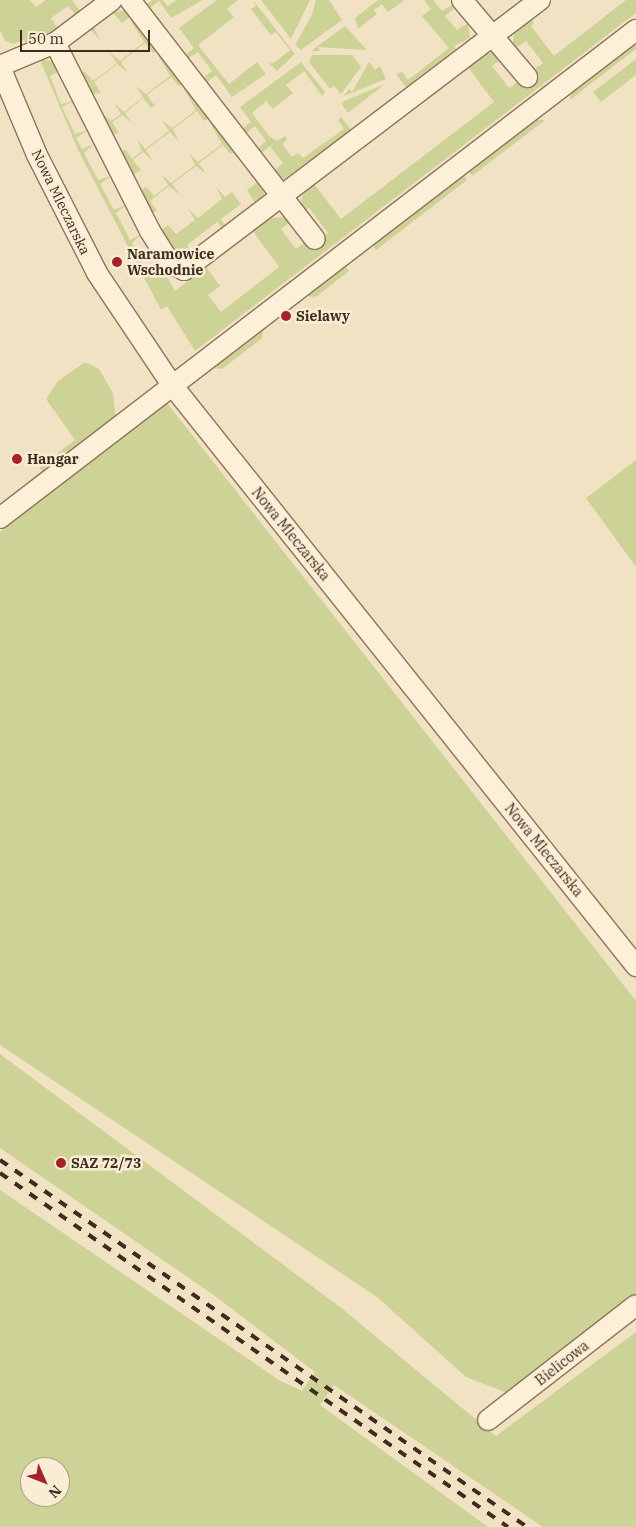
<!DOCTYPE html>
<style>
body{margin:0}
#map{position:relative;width:636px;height:1527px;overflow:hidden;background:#f2e2c4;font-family:"IBM Plex Serif",serif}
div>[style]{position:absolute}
.green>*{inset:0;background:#cdd297}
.roads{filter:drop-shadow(1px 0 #8f7359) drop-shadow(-1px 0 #8f7359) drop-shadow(0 1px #8f7359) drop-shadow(0 -1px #8f7359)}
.street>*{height:20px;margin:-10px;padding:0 10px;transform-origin:10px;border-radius:10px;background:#fcf0d9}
.rail>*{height:4px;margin-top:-2px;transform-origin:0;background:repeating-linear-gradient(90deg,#3e2c1e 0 9px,transparent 0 18px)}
.dots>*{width:14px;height:14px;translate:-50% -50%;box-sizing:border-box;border:2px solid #f9edd5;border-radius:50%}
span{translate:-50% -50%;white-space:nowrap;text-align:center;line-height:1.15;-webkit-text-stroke:5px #f9edd5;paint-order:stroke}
.street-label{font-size:14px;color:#3e2c1e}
.poi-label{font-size:14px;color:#3e2c1e;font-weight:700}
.left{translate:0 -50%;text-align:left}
.north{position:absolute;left:20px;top:1457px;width:50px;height:50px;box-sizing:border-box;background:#f9edd5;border:1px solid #aea08c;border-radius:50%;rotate:134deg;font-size:14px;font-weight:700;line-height:20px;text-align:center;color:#3e2c1e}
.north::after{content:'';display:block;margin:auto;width:18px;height:22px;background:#a32329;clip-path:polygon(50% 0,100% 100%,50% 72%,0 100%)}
.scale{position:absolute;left:20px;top:30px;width:130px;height:22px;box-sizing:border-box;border:2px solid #3e2c1e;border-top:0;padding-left:6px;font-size:15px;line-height:18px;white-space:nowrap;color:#3e2c1e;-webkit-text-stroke:4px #f9edd5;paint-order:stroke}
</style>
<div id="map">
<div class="green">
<div style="clip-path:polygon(0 0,30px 0,36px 7px,46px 0,72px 0,81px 12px,76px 15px,68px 6px,51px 18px,58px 29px,52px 33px,27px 44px,24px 40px,13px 44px,5px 41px,0 30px)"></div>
<div style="clip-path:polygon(152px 0,163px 0,168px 6px,176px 0,203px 0,171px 18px,159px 1px,149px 9px,146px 5px)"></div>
<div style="clip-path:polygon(217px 0,238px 0,227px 9px,234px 17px,198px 45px,229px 84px,257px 62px,266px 74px,232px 97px,216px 75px,206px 83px,203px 78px,212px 71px,198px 52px,187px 59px,185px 55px,194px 48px,179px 28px)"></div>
<div style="clip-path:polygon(253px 0,295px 54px,277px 71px,266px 60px,272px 64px,290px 50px,276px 32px,271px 35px,251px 9px,256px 6px)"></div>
<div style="clip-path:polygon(261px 0,310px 0,291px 39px)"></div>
<div style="clip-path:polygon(316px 0,329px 0,342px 20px,301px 50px,295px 45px,312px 15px)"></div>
<div style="clip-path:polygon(378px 0,405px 0,388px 12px,382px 4px,374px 10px,377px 14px,358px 29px,355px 18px)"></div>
<div style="clip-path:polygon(424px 0,433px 0,442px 11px,453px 4px,455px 8px,445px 16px,457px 30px,468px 23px,470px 38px,454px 46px,456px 49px,406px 87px,396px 74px,402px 72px,408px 80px,449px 48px,422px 16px,431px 9px)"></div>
<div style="clip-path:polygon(626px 0,636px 0,636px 13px,195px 351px,167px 306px,161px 310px,79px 152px,40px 60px,54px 61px,60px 71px,50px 76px,61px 104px,74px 101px,62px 107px,75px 134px,88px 130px,76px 138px,82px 149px,94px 144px,84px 153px,98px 180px,111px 176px,100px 184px,114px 210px,126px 205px,116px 213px,130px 240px,142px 234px,132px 243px,147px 269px,159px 263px,175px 291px,206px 267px,220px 286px,208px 295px,221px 312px,279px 267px,253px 231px,270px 218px,287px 217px,290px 222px,281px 229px,296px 249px,306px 241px,311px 246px,328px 233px,309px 208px,305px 211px,301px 206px,302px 196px,314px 184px,341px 219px,494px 102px,467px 66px,487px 53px,495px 53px,502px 59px,492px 66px,509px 88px,543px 63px,526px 41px,516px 48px,513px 44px,514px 30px,530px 18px,534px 23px,531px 26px,554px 56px)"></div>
<div style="clip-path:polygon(125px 10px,132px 15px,122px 23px,113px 13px,94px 27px,100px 40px,91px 30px,76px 40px,110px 13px)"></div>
<div style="clip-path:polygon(135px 18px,159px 49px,153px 53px,145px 43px,121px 62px,128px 73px,117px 64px,94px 82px,101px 93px,90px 94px,82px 74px,84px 71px,93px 81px,117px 63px,109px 52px,120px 61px,144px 42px,131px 21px)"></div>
<div style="clip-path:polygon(345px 26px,367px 50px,318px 47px,320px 51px,311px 51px)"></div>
<div style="clip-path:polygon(636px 41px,636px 49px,570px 100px,571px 91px)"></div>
<div style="clip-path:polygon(161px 53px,185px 83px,179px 86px,171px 77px,147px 95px,155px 106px,151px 108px,143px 98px,125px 113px,132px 123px,122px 115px,112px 122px,119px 133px,109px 135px,102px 113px,111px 121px,121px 114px,114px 103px,124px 112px,143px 97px,136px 86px,146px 94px,170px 76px,158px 55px)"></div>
<div style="clip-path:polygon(312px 55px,352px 55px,361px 67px,341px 94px,334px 86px,330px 89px,309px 62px)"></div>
<div style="clip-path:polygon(636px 59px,636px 75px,601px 102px,593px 92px)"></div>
<div style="clip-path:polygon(301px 62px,325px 92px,322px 96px,304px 71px,286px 85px,293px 93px,273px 109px,266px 101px,252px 113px,270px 137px,278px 141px,285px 136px,287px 139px,282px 144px,292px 157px,298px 153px,303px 158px,344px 129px,338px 120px,341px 117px,351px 130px,284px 179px,274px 171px,283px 163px,270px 146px,260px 154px,257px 149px,266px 141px,255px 126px,245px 134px,242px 129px,251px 122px,240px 107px)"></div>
<div style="clip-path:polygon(369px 62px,375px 70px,380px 66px,386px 79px,344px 96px,349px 89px,352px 92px)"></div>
<div style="clip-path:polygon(385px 84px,348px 113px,342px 105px,344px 101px)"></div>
<div style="clip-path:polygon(187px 86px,211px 117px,204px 121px,197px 111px,173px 129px,179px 142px,170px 132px,146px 150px,153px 161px,143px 152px,133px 160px,141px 170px,132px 175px,120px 154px,125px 149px,132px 159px,142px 151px,137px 139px,145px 149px,169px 131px,162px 120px,172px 128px,196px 110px,184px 89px)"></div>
<div style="clip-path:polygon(214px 120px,237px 151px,230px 154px,223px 145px,199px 163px,206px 174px,196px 166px,172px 184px,180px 195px,169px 186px,150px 201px,157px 211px,151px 213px,142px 189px,146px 187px,154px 196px,168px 185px,161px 174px,171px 183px,195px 165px,189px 153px,198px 162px,222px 144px,210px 123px)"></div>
<div style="clip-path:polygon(533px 120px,545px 120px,472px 176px,468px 171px)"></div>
<div style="clip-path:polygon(463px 175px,467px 180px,376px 250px,372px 245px)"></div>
<div style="clip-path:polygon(260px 180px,264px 194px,257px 206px,247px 190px)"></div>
<div style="clip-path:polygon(216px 187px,225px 197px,232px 192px,241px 204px,221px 219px,228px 229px,225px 231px,217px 222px,187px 245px,194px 255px,177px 256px,161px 234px,163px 229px,168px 225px,176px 234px,195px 220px,188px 209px,198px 218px,222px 199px)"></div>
<div style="clip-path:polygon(345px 266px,349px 271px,316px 297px,306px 296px)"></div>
<div style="clip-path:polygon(263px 329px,262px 338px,222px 369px,211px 368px)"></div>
<div style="clip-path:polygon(85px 362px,99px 369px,113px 393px,116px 420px,0 509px,0 504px,42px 471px,39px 467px,75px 440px,46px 399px,58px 381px)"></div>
<div style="clip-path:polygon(167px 403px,636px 1001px,636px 1302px,518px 1397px,466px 1377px,377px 1297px,0 1045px,0 532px)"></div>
<div style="clip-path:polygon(636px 460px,636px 567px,586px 498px)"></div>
<div style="clip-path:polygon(evenodd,0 1054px,340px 1307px,496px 1436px,636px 1332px,636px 1527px,543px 1527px,334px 1385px,320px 1405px,488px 1527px,0 1527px,0 1190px,279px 1380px,302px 1391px,315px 1372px,215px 1296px,0 1148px,0 1054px,30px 1467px,60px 1467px,60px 1497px,30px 1497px,30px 1467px)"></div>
</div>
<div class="roads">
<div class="street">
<div style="left:130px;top:0;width:302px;rotate:52.3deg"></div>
<div style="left:462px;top:0;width:101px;rotate:49.8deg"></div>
<div style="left:55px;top:43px;width:211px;rotate:63.2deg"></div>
<div style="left:150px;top:231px;width:36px;rotate:58deg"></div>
<div style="left:169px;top:262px;width:17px;rotate:28deg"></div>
<div style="left:184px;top:270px;width:447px;rotate:-37.2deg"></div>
<div style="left:0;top:66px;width:60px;rotate:-22.7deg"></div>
<div style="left:55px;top:43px;width:71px;rotate:-37deg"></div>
<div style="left:0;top:67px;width:95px;rotate:67.2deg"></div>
<div style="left:37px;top:155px;width:132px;rotate:63deg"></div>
<div style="left:97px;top:273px;width:135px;rotate:56.2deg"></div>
<div style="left:172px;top:385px;width:744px;rotate:51.39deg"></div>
<div style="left:0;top:518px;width:802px;rotate:-37.5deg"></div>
<div style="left:488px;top:1420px;width:187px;rotate:-37.8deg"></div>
</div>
</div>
<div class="rail">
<div style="left:0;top:1160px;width:642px;rotate:34.85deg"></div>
<div style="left:0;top:1173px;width:619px;rotate:34.87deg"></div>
</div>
<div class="dots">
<div style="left:117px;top:262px;background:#a32329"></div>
<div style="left:286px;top:316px;background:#a32329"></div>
<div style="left:17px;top:459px;background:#a32329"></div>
<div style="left:61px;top:1163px;background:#a32329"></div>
</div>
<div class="street-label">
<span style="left:61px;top:202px;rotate:64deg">Nowa Mleczarska</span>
<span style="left:291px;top:534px;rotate:51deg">Nowa Mleczarska</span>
<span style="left:544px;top:850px;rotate:51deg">Nowa Mleczarska</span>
<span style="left:562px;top:1363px;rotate:-38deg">Bielicowa</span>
</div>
<div class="poi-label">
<span class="left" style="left:127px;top:262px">Naramowice<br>Wschodnie</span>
<span class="left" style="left:296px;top:316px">Sielawy</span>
<span class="left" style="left:27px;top:459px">Hangar</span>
<span class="left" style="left:71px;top:1163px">SAZ 72/73</span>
</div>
<div class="north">N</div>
<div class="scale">50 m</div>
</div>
